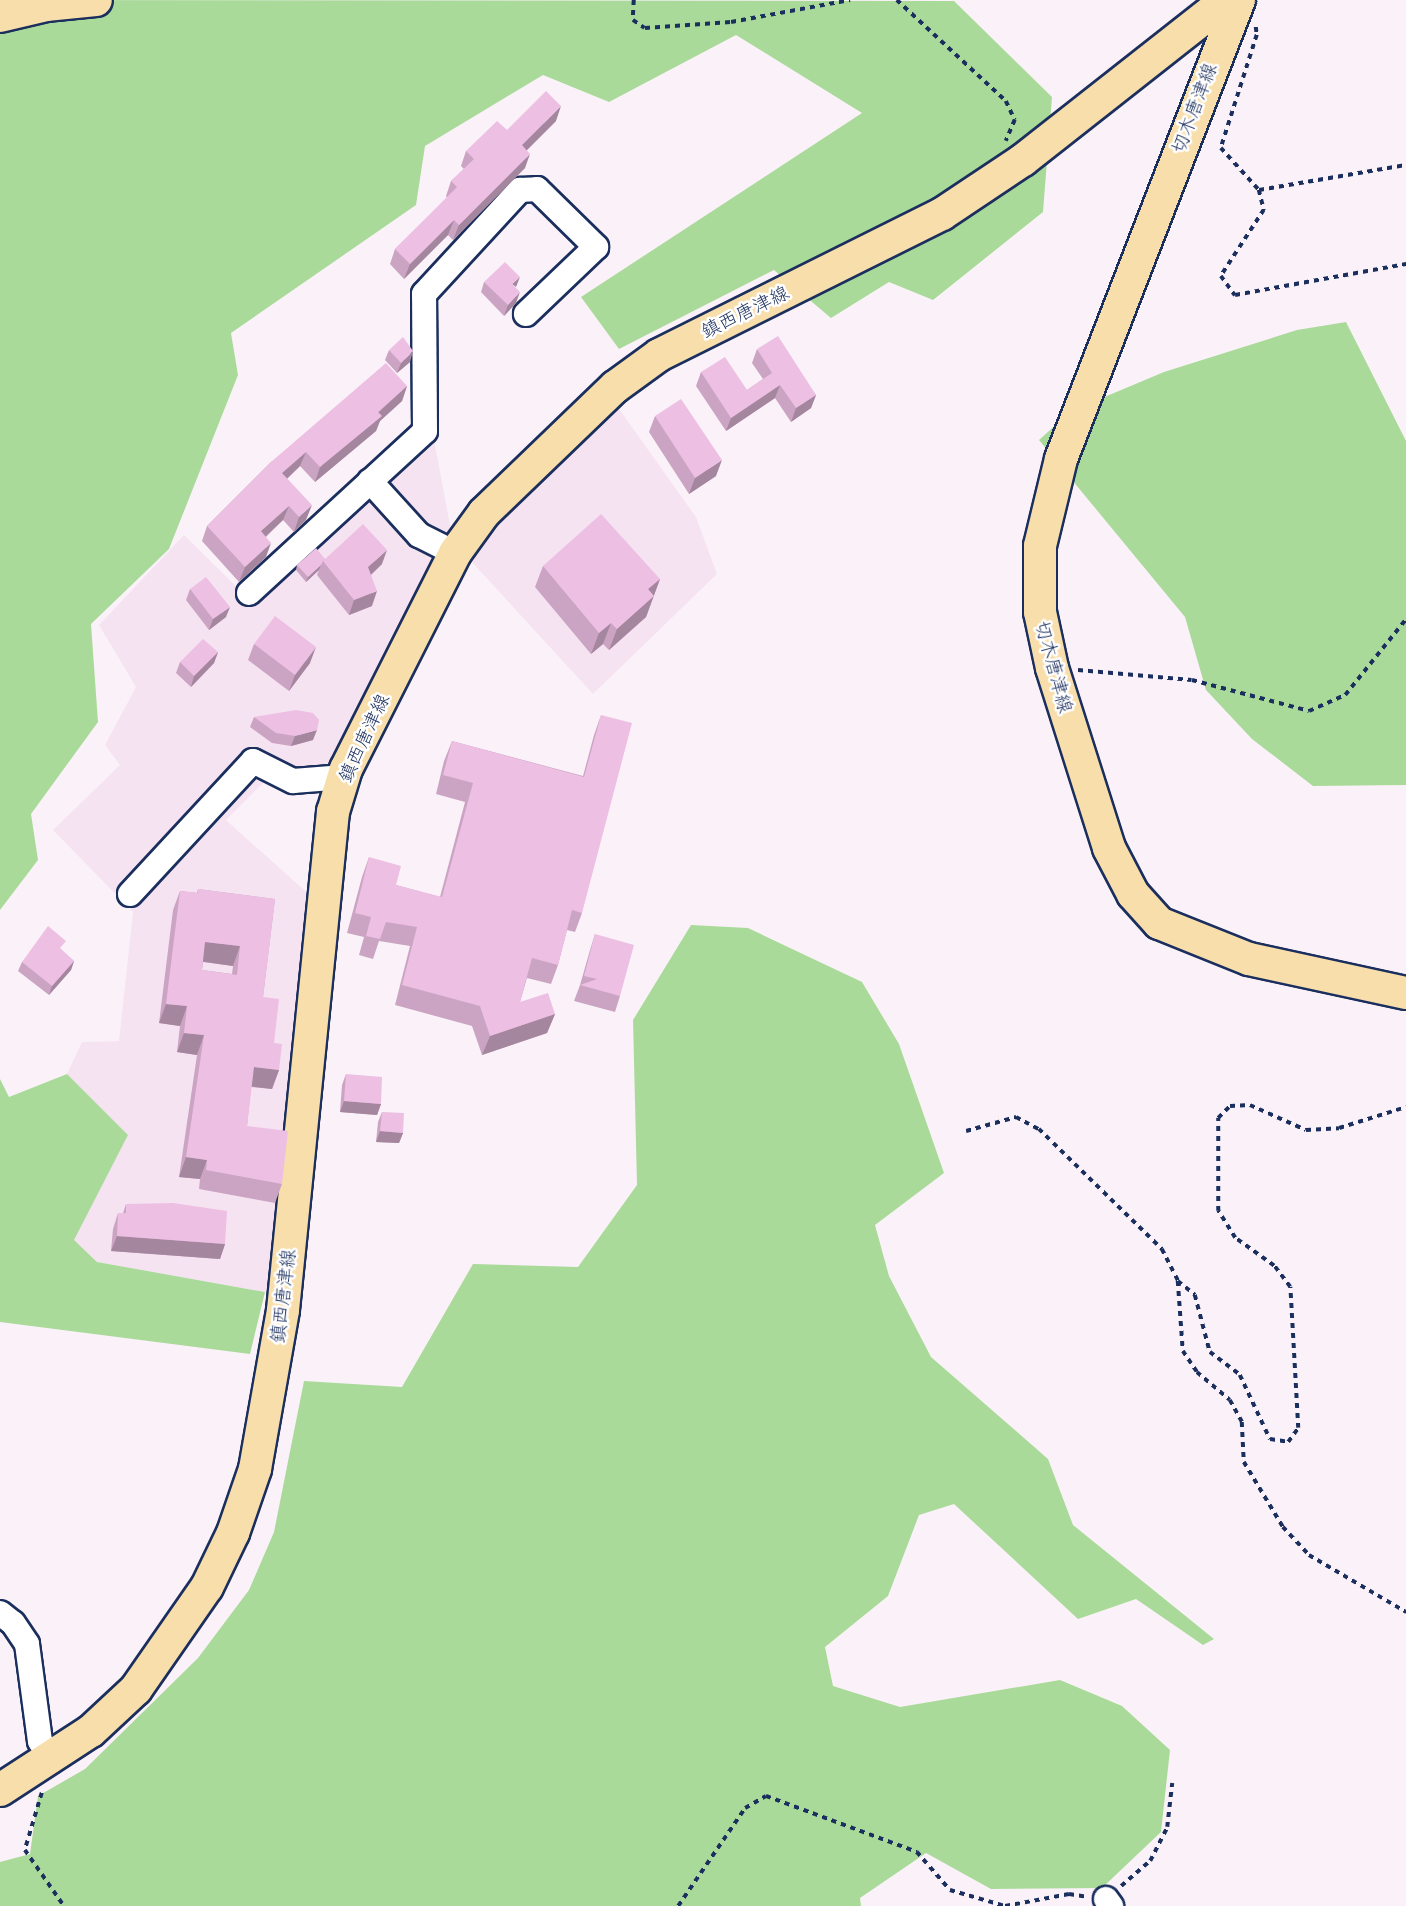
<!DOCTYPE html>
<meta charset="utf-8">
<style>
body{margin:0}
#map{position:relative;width:1406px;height:1906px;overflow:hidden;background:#fbf2f9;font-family:"Patrick Hand","Klee One",sans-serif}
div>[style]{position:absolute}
.built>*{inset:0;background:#f6e3f2}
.green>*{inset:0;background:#aada9a}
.path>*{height:3.5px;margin-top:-1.75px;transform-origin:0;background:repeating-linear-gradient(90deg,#1b2f5e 0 5px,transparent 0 10px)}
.roads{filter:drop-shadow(2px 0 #1b2f5e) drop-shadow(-2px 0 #1b2f5e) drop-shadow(0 2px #1b2f5e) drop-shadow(0 -2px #1b2f5e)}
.minor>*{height:24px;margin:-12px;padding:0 12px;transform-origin:12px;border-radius:12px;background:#fff}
.major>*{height:32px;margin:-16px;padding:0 16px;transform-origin:16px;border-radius:16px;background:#f8deab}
.wall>*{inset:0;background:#cba4c3}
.shaded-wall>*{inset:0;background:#a5869f}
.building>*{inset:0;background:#ecbfe3}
span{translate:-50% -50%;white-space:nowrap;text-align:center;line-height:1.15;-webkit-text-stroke:5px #fff;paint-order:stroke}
.street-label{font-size:19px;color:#1b2f5e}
</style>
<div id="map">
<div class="built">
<div style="clip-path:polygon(617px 406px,696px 517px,717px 574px,593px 694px,470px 560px,499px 512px)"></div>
<div style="clip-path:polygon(433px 434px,452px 536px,324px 793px,264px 782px,226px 820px,313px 898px,276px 1277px,265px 1292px,97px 1262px,73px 1240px,128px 1135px,67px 1074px,82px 1042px,119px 1041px,133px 912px,53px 830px,120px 765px,105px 745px,136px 687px,99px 625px,184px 535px,250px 600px)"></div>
</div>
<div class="green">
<div style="clip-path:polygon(0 0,954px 1px,1052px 97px,1043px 212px,933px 300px,889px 282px,831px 318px,774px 270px,619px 349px,581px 297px,862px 113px,736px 35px,609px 102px,543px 75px,425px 146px,416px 205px,231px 333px,238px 375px,169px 549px,91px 624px,98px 722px,31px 814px,38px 860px,0 910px)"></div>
<div style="clip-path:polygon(1346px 322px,1406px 441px,1406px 785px,1313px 786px,1252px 739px,1206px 690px,1185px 617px,1039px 440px,1071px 411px,1164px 372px,1297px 330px)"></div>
<div style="clip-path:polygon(691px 925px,748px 928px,862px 982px,899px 1044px,944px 1173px,875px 1225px,889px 1276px,931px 1357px,1048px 1459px,1073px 1525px,1214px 1639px,1203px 1645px,1136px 1599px,1078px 1619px,954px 1504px,919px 1515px,888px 1596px,825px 1647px,833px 1686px,900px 1707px,1060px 1680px,1122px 1706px,1170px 1750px,1161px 1832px,1102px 1888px,991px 1889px,926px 1853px,860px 1898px,861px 1906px,0 1906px,0 1862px,30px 1854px,38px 1796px,85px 1769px,198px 1658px,249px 1590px,274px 1532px,304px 1381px,402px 1387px,473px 1264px,578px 1267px,637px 1185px,633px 1020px)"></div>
<div style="clip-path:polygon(67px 1074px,128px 1135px,74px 1240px,97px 1262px,265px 1292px,250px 1354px,0 1322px,0 1079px,9px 1097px)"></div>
</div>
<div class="path">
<div style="left:634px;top:0;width:20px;rotate:93deg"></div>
<div style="left:633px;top:20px;width:14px;rotate:34deg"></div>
<div style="left:645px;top:28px;width:86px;rotate:-4deg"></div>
<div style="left:731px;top:22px;width:121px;rotate:-10.5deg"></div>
<div style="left:897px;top:0;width:149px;rotate:42.8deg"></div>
<div style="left:1006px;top:101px;width:21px;rotate:65deg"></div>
<div style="left:1015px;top:120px;width:23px;rotate:113deg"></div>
<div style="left:1256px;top:27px;width:8px;rotate:83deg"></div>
<div style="left:1257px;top:35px;width:119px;rotate:107.7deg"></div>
<div style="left:1221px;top:148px;width:57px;rotate:47.9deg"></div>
<div style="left:1259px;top:190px;width:21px;rotate:76deg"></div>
<div style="left:1264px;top:210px;width:79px;rotate:123.1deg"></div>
<div style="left:1221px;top:276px;width:24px;rotate:54deg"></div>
<div style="left:1235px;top:295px;width:174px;rotate:-10.3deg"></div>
<div style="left:1259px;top:190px;width:149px;rotate:-9.7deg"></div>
<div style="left:1078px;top:670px;width:114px;rotate:5deg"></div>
<div style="left:1192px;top:680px;width:121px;rotate:14.8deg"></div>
<div style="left:1309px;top:711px;width:39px;rotate:-24deg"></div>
<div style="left:1345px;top:695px;width:97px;rotate:-51.2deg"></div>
<div style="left:966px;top:1131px;width:52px;rotate:-15.6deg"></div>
<div style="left:1016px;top:1117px;width:26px;rotate:28deg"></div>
<div style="left:1039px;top:1129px;width:172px;rotate:44.3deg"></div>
<div style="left:1162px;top:1249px;width:36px;rotate:63deg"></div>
<div style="left:1178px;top:1281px;width:70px;rotate:85.9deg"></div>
<div style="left:1183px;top:1351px;width:25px;rotate:56deg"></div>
<div style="left:1197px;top:1372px;width:43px;rotate:40.3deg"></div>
<div style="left:1230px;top:1400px;width:25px;rotate:61deg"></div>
<div style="left:1242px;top:1422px;width:40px;rotate:87.1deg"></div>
<div style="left:1244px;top:1462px;width:76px;rotate:59deg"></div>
<div style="left:1283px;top:1527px;width:38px;rotate:47deg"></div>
<div style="left:1309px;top:1555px;width:113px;rotate:30.4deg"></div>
<div style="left:1178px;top:1281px;width:22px;rotate:39deg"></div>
<div style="left:1195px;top:1295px;width:59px;rotate:75.3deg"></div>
<div style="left:1210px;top:1352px;width:38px;rotate:37deg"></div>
<div style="left:1240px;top:1375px;width:71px;rotate:64.9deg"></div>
<div style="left:1270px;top:1439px;width:18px;rotate:9deg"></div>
<div style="left:1288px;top:1442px;width:17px;rotate:-54deg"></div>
<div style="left:1298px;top:1428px;width:141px;rotate:-93.2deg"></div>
<div style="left:1290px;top:1287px;width:26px;rotate:-127deg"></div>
<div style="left:1274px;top:1266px;width:48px;rotate:-144.3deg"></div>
<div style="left:1235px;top:1238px;width:32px;rotate:-122deg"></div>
<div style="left:1218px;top:1211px;width:93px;rotate:-90deg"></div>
<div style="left:1218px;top:1118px;width:17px;rotate:-45deg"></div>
<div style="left:1230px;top:1106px;width:20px;rotate:-3deg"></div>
<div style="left:1250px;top:1105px;width:61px;rotate:24.1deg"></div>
<div style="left:1306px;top:1130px;width:33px;rotate:-3deg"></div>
<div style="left:1339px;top:1128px;width:70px;rotate:-17.4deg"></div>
<div style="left:42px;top:1793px;width:59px;rotate:106.6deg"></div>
<div style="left:25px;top:1850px;width:68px;rotate:55.1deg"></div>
<div style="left:1121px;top:1886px;width:38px;rotate:-41deg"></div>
<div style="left:1150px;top:1861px;width:38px;rotate:-63deg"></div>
<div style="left:1167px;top:1827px;width:44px;rotate:-83.5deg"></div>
<div style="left:678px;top:1906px;width:119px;rotate:-55.6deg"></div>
<div style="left:745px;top:1808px;width:24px;rotate:-30deg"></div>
<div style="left:766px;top:1796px;width:161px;rotate:20.3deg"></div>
<div style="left:917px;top:1852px;width:50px;rotate:49deg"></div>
<div style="left:950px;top:1890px;width:57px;rotate:16.2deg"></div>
<div style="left:1005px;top:1906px;width:65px;rotate:-10.6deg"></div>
<div style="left:1069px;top:1894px;width:18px;rotate:9deg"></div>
</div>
<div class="roads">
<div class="minor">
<div style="left:370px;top:481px;width:73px;rotate:47.8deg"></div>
<div style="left:419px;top:535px;width:40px;rotate:26.6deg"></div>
<div style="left:249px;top:593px;width:239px;rotate:-42.6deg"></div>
<div style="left:425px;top:431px;width:137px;rotate:-90.4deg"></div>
<div style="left:424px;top:294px;width:142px;rotate:-47.3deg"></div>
<div style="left:520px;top:190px;width:17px;rotate:-3deg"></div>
<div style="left:537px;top:189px;width:83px;rotate:44.5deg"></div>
<div style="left:596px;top:247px;width:97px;rotate:136.3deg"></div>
<div style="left:130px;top:894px;width:181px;rotate:-47.2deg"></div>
<div style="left:253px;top:761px;width:45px;rotate:26.6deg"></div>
<div style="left:293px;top:781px;width:51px;rotate:-4.5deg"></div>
<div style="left:0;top:1613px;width:16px;rotate:38deg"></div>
<div style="left:13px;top:1623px;width:25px;rotate:56deg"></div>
<div style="left:27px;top:1644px;width:98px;rotate:82.4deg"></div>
<div style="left:40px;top:1741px;width:23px;rotate:61deg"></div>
<div style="left:1106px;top:1899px;width:9px;rotate:54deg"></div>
</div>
<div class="major">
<div style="left:1239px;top:0;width:492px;rotate:111.2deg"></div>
<div style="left:1061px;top:459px;width:89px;rotate:103.6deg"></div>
<div style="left:1040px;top:546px;width:66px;rotate:90deg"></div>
<div style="left:1040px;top:612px;width:57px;rotate:77.9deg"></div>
<div style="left:1052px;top:668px;width:189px;rotate:72.4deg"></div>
<div style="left:1109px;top:848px;width:52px;rotate:62.4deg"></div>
<div style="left:1133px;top:894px;width:39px;rotate:48deg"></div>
<div style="left:1159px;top:923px;width:97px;rotate:21.8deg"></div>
<div style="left:1249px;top:959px;width:161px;rotate:12.2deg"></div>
<div style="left:0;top:16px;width:47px;rotate:-13.4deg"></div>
<div style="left:46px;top:5px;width:50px;rotate:-5.7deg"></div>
<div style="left:0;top:1790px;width:108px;rotate:-33deg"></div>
<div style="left:91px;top:1731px;width:62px;rotate:-43deg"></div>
<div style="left:136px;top:1689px;width:124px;rotate:-55.2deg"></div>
<div style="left:207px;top:1587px;width:60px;rotate:-64.3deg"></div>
<div style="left:233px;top:1533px;width:68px;rotate:-71deg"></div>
<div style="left:255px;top:1469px;width:161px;rotate:-80deg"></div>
<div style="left:283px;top:1310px;width:501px;rotate:-84.27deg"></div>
<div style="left:333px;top:812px;width:45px;rotate:-73.2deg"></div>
<div style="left:346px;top:769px;width:242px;rotate:-63.2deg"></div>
<div style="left:455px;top:553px;width:49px;rotate:-54.1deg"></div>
<div style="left:484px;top:513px;width:182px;rotate:-43.9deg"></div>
<div style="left:615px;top:387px;width:54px;rotate:-36deg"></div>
<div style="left:659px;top:355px;width:316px;rotate:-26.5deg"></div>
<div style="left:942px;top:214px;width:97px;rotate:-33.7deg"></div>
<div style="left:1023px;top:160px;width:258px;rotate:-38.2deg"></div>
</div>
</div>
<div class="wall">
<div style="clip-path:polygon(556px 121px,527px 150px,525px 168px,453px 240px,448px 235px,404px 279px,390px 264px,395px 249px,447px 198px,446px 196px,451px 181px,464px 169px,461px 166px,466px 151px,507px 130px)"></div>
<div style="clip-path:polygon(484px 282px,515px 288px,516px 303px,504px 316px,481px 292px)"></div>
<div style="clip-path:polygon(757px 349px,816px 395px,811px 408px,791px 422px,775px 398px,726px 431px,696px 386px,701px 372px,747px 390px,763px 379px,752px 363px)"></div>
<div style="clip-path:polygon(389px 350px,410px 362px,397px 373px,385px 360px)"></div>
<div style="clip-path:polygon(407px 386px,402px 401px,380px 421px,376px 431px,315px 482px,300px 466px,287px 479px,306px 520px,294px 532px,283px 520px,266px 537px,266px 557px,239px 582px,202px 541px,207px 526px,271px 462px)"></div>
<div style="clip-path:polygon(655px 416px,716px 476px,689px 494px,649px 432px)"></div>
<div style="clip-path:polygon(325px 559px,382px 564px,371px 575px,372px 606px,349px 615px,317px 575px,319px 570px,306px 582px,296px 570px,297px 565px)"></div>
<div style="clip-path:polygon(543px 566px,660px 579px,646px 617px,609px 650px,603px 644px,591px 654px,535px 587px)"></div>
<div style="clip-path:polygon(190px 589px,226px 617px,209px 630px,186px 600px)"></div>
<div style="clip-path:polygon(254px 644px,310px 663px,289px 691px,248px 660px)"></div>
<div style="clip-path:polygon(218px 652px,214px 663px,191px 687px,176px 673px,180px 662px)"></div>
<div style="clip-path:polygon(601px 715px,582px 913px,575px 932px,567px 930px,558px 965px,551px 984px,527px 978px,520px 1002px,555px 1014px,547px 1033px,482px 1055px,472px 1026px,395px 1005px,410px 946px,379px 941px,373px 959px,359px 955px,364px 937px,347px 933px,362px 877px,369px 857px,396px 885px,440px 897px,465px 802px,436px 794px,444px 761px,452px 741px,583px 776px,594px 735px)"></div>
<div style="clip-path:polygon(254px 717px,313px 740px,291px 746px,272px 743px,250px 727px)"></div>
<div style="clip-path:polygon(evenodd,198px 889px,275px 899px,263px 997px,274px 1043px,279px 1070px,272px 1089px,251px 1087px,247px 1126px,282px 1184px,275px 1203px,199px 1189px,200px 1179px,179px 1177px,197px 1055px,177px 1052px,180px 1026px,159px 1023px,173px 910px,180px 891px,197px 893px,198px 889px,203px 962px,233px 966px,232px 974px,202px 970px,203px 962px)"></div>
<div style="clip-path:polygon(595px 934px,620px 996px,615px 1012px,574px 1001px,580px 985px,590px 950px)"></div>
<div style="clip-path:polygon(62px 951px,74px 961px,71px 970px,49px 995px,18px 971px,22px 962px)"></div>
<div style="clip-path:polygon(346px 1074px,381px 1104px,377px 1115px,340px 1112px,342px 1085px)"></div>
<div style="clip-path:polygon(382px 1112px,403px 1133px,399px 1143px,376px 1142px,378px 1122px)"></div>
<div style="clip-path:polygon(126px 1204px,225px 1244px,220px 1259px,111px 1251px,113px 1229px,118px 1213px,123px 1213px)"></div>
</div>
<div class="shaded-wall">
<div style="clip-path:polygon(561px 106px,556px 121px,517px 160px,522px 145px)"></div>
<div style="clip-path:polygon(530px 154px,525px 168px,453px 240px,459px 225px)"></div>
<div style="clip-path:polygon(454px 220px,448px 235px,404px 279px,410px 264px)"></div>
<div style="clip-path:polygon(520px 277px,516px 287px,512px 284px)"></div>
<div style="clip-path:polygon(520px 292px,516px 303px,504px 316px,508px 305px)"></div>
<div style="clip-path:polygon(413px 351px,410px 362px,397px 373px,401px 363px)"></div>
<div style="clip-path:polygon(780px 385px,775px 398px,726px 431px,731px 418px)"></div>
<div style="clip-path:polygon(407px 386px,402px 401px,380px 421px,376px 431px,315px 482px,320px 467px)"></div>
<div style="clip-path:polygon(816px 395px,811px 408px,791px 422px,796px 408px)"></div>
<div style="clip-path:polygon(306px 452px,300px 466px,277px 488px,282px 473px)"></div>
<div style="clip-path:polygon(722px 460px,716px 476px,689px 494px,695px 478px)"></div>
<div style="clip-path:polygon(312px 505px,306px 520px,294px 532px,299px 517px)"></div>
<div style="clip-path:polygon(289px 506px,283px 520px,255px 546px,261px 531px)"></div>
<div style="clip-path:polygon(271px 543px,266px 557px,239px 582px,245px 567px)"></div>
<div style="clip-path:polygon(387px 550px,382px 564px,363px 582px,368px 567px)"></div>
<div style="clip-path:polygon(321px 565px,319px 570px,306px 582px,308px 577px)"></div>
<div style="clip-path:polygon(660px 579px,646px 617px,609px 650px,617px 629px,648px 589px)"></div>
<div style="clip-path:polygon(377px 591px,372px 606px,349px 615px,354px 600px)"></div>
<div style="clip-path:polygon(230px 607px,226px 617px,209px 630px,213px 619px)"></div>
<div style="clip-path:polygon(611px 623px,603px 644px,591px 654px,599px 633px)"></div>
<div style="clip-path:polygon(316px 647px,310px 663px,289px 691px,295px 675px)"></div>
<div style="clip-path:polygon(218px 652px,214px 663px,191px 687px,194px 676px)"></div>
<div style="clip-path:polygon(317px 730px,313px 740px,291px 746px,295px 736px)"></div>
<div style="clip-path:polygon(205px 942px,240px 946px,233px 966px,198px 961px)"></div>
<div style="clip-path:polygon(74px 961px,71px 970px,49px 995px,52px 986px)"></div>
<div style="clip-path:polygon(166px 1004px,187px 1006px,180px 1026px,159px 1023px)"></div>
<div style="clip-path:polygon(555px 1014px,547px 1033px,482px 1055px,490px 1036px)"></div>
<div style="clip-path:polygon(184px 1033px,204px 1035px,197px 1055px,177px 1052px)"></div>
<div style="clip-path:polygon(254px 1067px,279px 1070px,272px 1089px,247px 1086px)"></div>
<div style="clip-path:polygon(344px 1101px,381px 1104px,377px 1115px,340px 1112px)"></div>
<div style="clip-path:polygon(380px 1131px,403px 1133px,399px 1143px,376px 1142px)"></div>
<div style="clip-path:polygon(186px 1157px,207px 1160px,200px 1179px,179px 1177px)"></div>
<div style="clip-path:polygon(117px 1236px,225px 1244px,220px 1259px,111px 1251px)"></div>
</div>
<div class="building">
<div style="clip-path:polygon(546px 91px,561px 106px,522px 145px,530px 154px,459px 225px,454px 220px,410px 264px,395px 249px,457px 187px,451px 181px,474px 159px,466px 151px,497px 121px,507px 130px)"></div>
<div style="clip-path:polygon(505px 262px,520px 277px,512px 284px,520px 292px,508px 305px,484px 282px)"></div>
<div style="clip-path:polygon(778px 336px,816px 395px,796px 408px,780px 385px,731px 418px,701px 372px,725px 357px,747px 390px,772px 373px,757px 349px)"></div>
<div style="clip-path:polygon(403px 337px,413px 351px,401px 363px,389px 350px)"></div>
<div style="clip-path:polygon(386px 363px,407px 386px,378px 412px,382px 416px,320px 467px,306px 452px,282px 473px,312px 505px,299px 517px,289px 506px,261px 531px,271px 543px,245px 567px,207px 526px,271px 462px)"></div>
<div style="clip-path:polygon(681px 399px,722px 460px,695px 478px,655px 416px)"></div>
<div style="clip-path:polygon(601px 514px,660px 579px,648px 589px,654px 596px,617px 629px,611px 623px,599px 633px,543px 566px)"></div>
<div style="clip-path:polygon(363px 524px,387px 550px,368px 567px,377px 591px,354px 600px,323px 561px)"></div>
<div style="clip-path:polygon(316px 548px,325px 559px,323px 561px,321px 565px,308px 577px,297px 565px)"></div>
<div style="clip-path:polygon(206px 577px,230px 607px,213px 619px,190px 589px)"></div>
<div style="clip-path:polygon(275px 616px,316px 647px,295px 675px,254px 644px)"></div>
<div style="clip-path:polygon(203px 639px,218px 652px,194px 676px,180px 662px)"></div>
<div style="clip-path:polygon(296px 710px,313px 713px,319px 720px,317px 730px,295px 736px,276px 733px,254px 717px)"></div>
<div style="clip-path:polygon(601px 715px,632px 723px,582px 913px,572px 910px,558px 965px,532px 958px,520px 1002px,548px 993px,555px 1014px,490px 1036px,480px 1006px,402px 985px,417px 927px,386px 922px,380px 939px,366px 936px,371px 917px,355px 913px,369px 857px,401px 866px,396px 885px,442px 897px,473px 783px,443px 775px,452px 741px,584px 777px)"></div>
<div style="clip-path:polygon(evenodd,198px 889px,275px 899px,263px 997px,279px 999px,274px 1043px,282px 1044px,279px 1070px,254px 1067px,247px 1126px,288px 1131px,282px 1184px,206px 1170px,207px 1160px,186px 1157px,204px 1035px,184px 1033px,187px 1006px,166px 1004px,180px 891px,198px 893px,198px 889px,205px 942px,240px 946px,237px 975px,202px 970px,205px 942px)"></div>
<div style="clip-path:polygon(48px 926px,66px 941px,60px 948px,74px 961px,52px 986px,22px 962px)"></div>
<div style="clip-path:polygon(595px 934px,634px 945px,620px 996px,580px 985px,597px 979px,584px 976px)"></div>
<div style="clip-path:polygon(346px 1074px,382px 1077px,381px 1104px,344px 1101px)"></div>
<div style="clip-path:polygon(382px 1112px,404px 1113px,403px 1133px,380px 1131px)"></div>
<div style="clip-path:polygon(173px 1203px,227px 1211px,225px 1244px,117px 1236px,118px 1213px,126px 1213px,126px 1204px)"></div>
</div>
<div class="street-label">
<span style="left:1194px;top:108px;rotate:-69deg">切木唐津線</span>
<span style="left:745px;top:312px;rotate:-26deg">鎮西唐津線</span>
<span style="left:1054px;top:667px;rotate:75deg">切木唐津線</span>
<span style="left:364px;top:738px;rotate:-65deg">鎮西唐津線</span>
<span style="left:283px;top:1296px;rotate:-83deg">鎮西唐津線</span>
</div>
</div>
